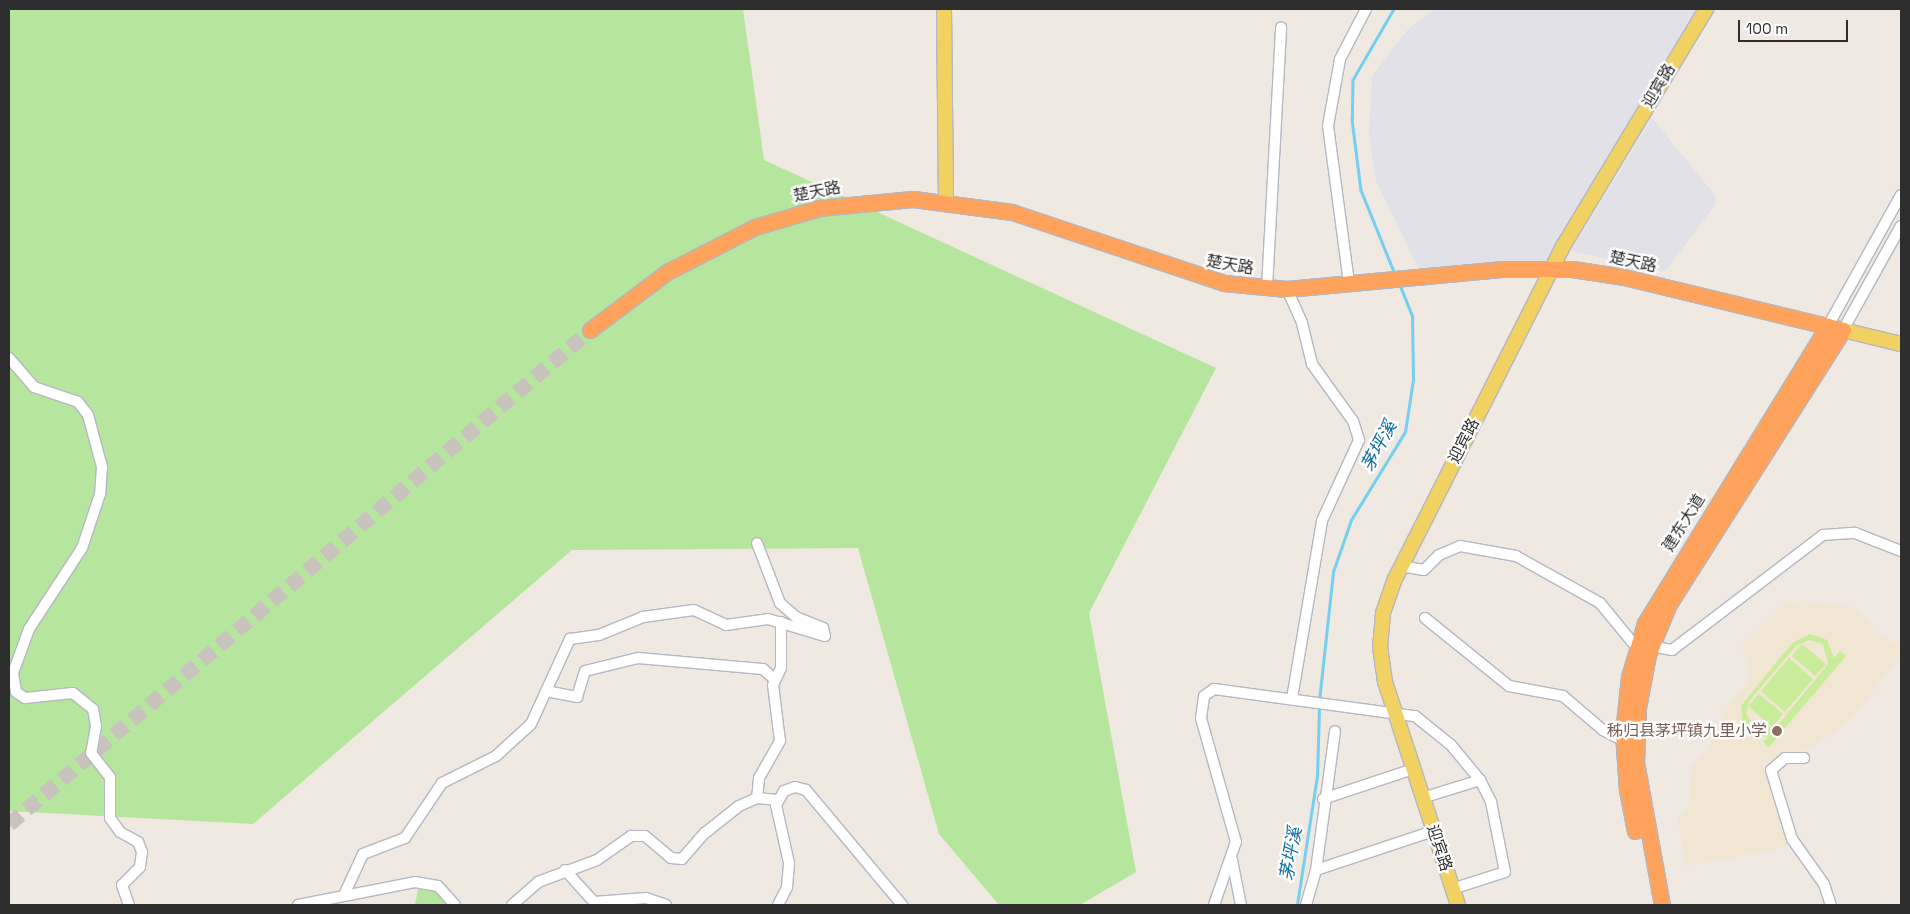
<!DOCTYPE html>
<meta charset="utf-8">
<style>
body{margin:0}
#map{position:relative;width:1910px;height:914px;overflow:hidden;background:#efe9e1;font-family:"Space Grotesk","Noto Sans SC",sans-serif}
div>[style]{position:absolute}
.industrial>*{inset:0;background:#e3e1e8}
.education>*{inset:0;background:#f0e6d1}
.green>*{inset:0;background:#b6e59e}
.pitch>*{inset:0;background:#c9ec9a}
.stream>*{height:2.5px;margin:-1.25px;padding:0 1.25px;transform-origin:1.25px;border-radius:1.25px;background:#75cff0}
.highway-tunnel>*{height:15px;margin-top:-7.5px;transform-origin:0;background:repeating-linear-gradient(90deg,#c8c4bd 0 15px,transparent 0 23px)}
.roads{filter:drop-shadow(1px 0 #b4b7c1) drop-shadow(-1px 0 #b4b7c1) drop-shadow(0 1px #b4b7c1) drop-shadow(0 -1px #b4b7c1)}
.minor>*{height:10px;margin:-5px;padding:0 5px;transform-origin:5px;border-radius:5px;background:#fff}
.major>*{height:14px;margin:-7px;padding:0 7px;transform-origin:7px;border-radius:7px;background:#f2d163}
.highway>*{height:15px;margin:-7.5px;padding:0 7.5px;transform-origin:7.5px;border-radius:7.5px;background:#ffa35c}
.dots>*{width:14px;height:14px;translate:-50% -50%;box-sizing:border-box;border:2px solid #fff;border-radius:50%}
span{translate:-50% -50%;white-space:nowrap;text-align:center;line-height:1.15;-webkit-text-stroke:4.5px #fff;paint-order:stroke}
.street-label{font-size:16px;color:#2e2e2e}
.education-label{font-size:16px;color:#785e54}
.right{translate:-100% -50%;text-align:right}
.water-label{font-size:18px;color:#0d6fa3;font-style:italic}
.frame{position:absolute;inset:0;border:10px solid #2e2e2e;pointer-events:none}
.scale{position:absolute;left:1738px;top:20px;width:110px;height:22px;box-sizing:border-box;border:2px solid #2e2e2e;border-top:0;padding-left:6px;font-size:15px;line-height:18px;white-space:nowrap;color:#2e2e2e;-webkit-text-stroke:4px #fff;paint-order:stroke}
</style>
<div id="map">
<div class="industrial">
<div style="clip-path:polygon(1436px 9px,1704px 9px,1548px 263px,1420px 271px,1376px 181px,1369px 133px,1372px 76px,1409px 28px)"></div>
<div style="clip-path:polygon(1652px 118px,1715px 195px,1716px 204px,1665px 271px,1571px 251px)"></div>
</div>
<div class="education">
<div style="clip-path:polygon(1787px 601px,1804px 608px,1815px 602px,1851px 607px,1869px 620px,1874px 631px,1899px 647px,1900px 657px,1850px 720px,1815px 745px,1763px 763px,1780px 801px,1786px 847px,1686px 866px,1678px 819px,1689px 805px,1692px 765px,1707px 751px,1730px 702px,1746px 684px,1751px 671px,1741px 647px)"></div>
</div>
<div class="green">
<div style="clip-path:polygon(9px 9px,743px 9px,764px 160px,1216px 368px,1089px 613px,1136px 872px,1080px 905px,999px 905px,939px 834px,858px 548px,572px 550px,253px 824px,9px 811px)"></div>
<div style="clip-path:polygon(429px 887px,446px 901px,447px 905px,415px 905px,418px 889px)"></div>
</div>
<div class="pitch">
<div style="clip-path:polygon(evenodd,1810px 634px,1827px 640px,1834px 658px,1840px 651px,1846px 656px,1769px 747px,1763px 742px,1768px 737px,1757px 735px,1743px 724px,1741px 706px,1792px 643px,1810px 634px,1809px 640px,1823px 644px,1828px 664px,1778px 725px,1758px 730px,1746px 714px,1749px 701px,1796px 646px,1809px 640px)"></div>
<div style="clip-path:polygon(1802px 644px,1826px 664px,1815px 676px,1792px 656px)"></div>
<div style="clip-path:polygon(1789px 658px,1813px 679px,1785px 712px,1761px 691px)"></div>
<div style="clip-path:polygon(1759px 694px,1783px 714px,1772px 727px,1748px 706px)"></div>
</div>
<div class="stream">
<div style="left:1394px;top:9px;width:82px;rotate:120deg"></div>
<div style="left:1353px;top:80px;width:39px;rotate:91deg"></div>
<div style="left:1352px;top:119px;width:72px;rotate:82.8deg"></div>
<div style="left:1361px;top:190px;width:91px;rotate:68deg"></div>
<div style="left:1319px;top:701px;width:130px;rotate:-83.8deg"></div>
<div style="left:1333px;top:572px;width:55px;rotate:-70.9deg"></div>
<div style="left:1351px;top:520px;width:103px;rotate:-58.5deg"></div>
<div style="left:1405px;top:432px;width:53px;rotate:-81.3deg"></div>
<div style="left:1413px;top:380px;width:64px;rotate:-90.9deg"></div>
<div style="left:1412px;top:316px;width:35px;rotate:-112deg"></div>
<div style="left:1297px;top:905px;width:131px;rotate:-81.2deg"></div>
<div style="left:1317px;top:776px;width:69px;rotate:-88.3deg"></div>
</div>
<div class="highway-tunnel">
<div style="left:9px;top:824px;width:763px;rotate:-40.37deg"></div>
</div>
<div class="roads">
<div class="minor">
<div style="left:1349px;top:283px;width:158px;rotate:-97.6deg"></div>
<div style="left:1328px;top:126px;width:68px;rotate:-79.8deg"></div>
<div style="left:1340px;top:59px;width:56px;rotate:-62.5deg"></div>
<div style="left:1267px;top:288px;width:261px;rotate:-86.9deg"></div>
<div style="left:1287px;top:289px;width:37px;rotate:66deg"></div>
<div style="left:1302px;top:323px;width:42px;rotate:76.3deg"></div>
<div style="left:1312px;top:364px;width:70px;rotate:54.3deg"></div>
<div style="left:1353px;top:421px;width:20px;rotate:72deg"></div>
<div style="left:1359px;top:440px;width:89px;rotate:114.6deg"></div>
<div style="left:1322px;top:521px;width:181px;rotate:99.6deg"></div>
<div style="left:1828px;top:326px;width:150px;rotate:-60.9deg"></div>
<div style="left:1843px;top:330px;width:119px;rotate:-60.9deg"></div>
<div style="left:9px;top:358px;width:38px;rotate:49deg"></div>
<div style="left:34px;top:387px;width:46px;rotate:18.8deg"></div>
<div style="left:78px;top:402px;width:16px;rotate:52deg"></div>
<div style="left:88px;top:415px;width:54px;rotate:74.9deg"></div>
<div style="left:102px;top:467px;width:27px;rotate:94deg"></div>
<div style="left:100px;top:494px;width:57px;rotate:108.4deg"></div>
<div style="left:82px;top:548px;width:97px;rotate:123.2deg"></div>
<div style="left:29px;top:629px;width:47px;rotate:110deg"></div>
<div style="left:13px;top:673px;width:19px;rotate:81deg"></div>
<div style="left:16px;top:692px;width:11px;rotate:34deg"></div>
<div style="left:25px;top:698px;width:48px;rotate:-5.9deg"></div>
<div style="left:73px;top:693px;width:26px;rotate:39deg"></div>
<div style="left:93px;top:709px;width:17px;rotate:80deg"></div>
<div style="left:96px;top:726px;width:27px;rotate:100deg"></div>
<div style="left:91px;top:753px;width:31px;rotate:52deg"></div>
<div style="left:110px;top:777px;width:41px;rotate:90deg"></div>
<div style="left:110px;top:818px;width:17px;rotate:54deg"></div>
<div style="left:120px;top:832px;width:21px;rotate:29deg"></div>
<div style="left:138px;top:842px;width:11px;rotate:68deg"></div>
<div style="left:142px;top:852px;width:15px;rotate:98deg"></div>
<div style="left:140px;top:867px;width:25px;rotate:135deg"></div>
<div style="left:122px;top:885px;width:21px;rotate:71deg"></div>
<div style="left:1401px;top:566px;width:23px;rotate:10deg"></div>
<div style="left:1424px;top:570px;width:21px;rotate:-45deg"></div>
<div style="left:1439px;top:555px;width:23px;rotate:-23deg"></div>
<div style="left:1460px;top:546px;width:57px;rotate:10.1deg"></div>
<div style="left:1516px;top:556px;width:96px;rotate:29.2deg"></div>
<div style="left:1600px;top:603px;width:50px;rotate:50.6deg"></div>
<div style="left:1632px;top:642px;width:41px;rotate:11.3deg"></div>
<div style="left:1672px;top:650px;width:190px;rotate:-37.3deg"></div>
<div style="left:1823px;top:535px;width:32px;rotate:-4deg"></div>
<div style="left:1855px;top:533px;width:49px;rotate:21.4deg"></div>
<div style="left:1425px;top:618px;width:108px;rotate:39deg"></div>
<div style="left:1509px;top:686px;width:55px;rotate:10.5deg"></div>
<div style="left:1563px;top:696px;width:52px;rotate:40.4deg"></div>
<div style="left:1603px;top:730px;width:27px;rotate:28deg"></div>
<div style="left:546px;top:691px;width:32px;rotate:11deg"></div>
<div style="left:577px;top:697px;width:27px;rotate:-73deg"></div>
<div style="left:585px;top:671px;width:55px;rotate:-13.8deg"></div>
<div style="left:638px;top:658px;width:125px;rotate:5deg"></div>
<div style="left:763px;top:669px;width:15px;rotate:42deg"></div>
<div style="left:1804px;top:758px;width:19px;rotate:180deg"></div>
<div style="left:1785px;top:758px;width:18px;rotate:139deg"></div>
<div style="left:1771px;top:770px;width:72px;rotate:73.1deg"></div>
<div style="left:1792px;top:839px;width:55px;rotate:54.6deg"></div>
<div style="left:1824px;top:884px;width:22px;rotate:72deg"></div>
<div style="left:757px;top:798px;width:20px;rotate:-84deg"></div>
<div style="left:759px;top:778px;width:43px;rotate:-60.4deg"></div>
<div style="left:780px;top:741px;width:56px;rotate:-97.1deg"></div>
<div style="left:773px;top:685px;width:19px;rotate:-65deg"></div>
<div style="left:781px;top:668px;width:46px;rotate:-90deg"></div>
<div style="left:1422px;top:798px;width:61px;rotate:-17.2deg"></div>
<div style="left:1323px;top:799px;width:95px;rotate:-18.4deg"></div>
<div style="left:1232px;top:860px;width:46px;rotate:78.7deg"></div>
<div style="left:565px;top:870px;width:43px;rotate:47.8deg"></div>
<div style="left:594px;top:902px;width:52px;rotate:-4.4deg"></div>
<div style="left:646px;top:898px;width:21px;rotate:19deg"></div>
<div style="left:1316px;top:870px;width:123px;rotate:-18.4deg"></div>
<div style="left:344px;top:895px;width:45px;rotate:-65.1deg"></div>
<div style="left:363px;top:854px;width:45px;rotate:-20.9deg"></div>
<div style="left:405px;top:838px;width:66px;rotate:-56.1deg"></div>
<div style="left:442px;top:783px;width:60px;rotate:-26.6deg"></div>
<div style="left:496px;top:756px;width:47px;rotate:-42.4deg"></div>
<div style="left:531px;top:724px;width:94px;rotate:-65.4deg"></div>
<div style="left:570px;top:639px;width:29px;rotate:-8deg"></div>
<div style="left:599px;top:635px;width:48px;rotate:-22.2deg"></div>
<div style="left:643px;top:617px;width:51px;rotate:-7.8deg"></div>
<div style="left:694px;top:610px;width:35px;rotate:25deg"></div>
<div style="left:726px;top:625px;width:42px;rotate:-8.1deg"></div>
<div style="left:768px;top:619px;width:59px;rotate:16.6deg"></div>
<div style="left:825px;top:636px;width:8px;rotate:-104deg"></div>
<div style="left:823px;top:628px;width:29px;rotate:-158deg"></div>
<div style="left:796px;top:617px;width:21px;rotate:-139deg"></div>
<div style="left:780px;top:603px;width:64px;rotate:-111deg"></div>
<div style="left:298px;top:905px;width:119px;rotate:-11.1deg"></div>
<div style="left:415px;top:882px;width:23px;rotate:10deg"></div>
<div style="left:438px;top:886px;width:25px;rotate:48deg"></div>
<div style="left:512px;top:905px;width:35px;rotate:-41deg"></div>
<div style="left:538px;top:882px;width:63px;rotate:-20.4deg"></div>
<div style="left:597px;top:860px;width:42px;rotate:-35.2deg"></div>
<div style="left:631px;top:836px;width:14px"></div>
<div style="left:645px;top:836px;width:34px;rotate:40deg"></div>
<div style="left:671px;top:858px;width:11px;rotate:5deg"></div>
<div style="left:682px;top:859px;width:35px;rotate:-49deg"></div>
<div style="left:705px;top:833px;width:43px;rotate:-38.5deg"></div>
<div style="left:739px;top:806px;width:20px;rotate:-24deg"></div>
<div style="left:757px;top:798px;width:20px;rotate:6deg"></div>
<div style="left:778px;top:905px;width:20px;rotate:-63deg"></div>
<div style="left:787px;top:887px;width:24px;rotate:-85deg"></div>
<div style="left:789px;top:863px;width:59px;rotate:-102.6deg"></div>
<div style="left:776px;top:805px;width:16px;rotate:-60deg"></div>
<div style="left:784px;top:791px;width:12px;rotate:-20deg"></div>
<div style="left:795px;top:787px;width:11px;rotate:15deg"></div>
<div style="left:806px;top:790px;width:150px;rotate:50.1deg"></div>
<div style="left:1214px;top:905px;width:67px;rotate:-70.8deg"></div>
<div style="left:1236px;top:842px;width:129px;rotate:-105.8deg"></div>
<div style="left:1201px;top:718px;width:22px;rotate:-82deg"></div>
<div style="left:1204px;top:696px;width:12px;rotate:-35deg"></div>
<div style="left:1214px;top:689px;width:203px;rotate:7.7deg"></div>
<div style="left:1415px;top:716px;width:46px;rotate:38.9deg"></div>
<div style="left:1451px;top:745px;width:45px;rotate:50.4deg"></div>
<div style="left:1480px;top:780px;width:25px;rotate:63deg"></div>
<div style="left:1491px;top:802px;width:71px;rotate:78.7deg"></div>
<div style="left:1505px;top:872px;width:56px;rotate:162.2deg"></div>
<div style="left:1306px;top:905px;width:36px;rotate:-74deg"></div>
<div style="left:1316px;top:870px;width:140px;rotate:-82.2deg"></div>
</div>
<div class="major">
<div style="left:944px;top:9px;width:191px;rotate:89.4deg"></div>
<div style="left:1843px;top:330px;width:60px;rotate:13.6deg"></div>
<div style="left:1458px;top:905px;width:235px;rotate:-108.1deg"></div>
<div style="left:1385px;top:682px;width:34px;rotate:-98deg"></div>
<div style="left:1380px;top:648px;width:35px;rotate:-85deg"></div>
<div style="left:1383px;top:613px;width:36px;rotate:-71deg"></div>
<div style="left:1395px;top:579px;width:371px;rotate:-63.2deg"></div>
<div style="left:1562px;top:248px;width:279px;rotate:-58.9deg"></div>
</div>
<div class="highway">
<div style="left:590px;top:330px;width:96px;rotate:-37deg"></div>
<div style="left:667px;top:272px;width:99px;rotate:-27.1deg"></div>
<div style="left:755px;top:227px;width:67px;rotate:-16.5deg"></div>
<div style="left:819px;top:208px;width:94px;rotate:-5.5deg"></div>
<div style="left:913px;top:199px;width:100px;rotate:7.5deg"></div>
<div style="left:1012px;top:212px;width:224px;rotate:18.5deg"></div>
<div style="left:1224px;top:283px;width:63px;rotate:5.4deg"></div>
<div style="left:1287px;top:289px;width:215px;rotate:-5.3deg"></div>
<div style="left:1501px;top:269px;width:71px"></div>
<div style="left:1572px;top:269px;width:53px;rotate:8.7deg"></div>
<div style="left:1624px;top:277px;width:225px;rotate:13.6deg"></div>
<div style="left:1843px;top:330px;width:325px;rotate:122.4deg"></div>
<div style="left:1669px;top:604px;width:55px;rotate:112.4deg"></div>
<div style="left:1648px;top:655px;width:54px;rotate:100.7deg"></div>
<div style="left:1638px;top:708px;width:54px;rotate:92.1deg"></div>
<div style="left:1636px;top:762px;width:145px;rotate:79.7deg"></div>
<div style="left:1635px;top:831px;width:42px;rotate:-101deg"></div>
<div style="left:1627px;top:790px;width:57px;rotate:-94deg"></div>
<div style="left:1623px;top:733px;width:56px;rotate:-83.9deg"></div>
<div style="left:1629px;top:677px;width:56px;rotate:-73.5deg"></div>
<div style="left:1645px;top:623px;width:349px;rotate:-58.4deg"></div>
</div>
</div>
<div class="dots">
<div style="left:1777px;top:731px;background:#8d6e63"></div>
</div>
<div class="street-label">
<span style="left:1659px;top:86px;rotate:-59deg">迎宾路</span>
<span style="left:817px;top:192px;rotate:-11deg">楚天路</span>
<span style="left:1633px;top:262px;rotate:12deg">楚天路</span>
<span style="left:1230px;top:265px;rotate:10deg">楚天路</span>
<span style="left:1464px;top:441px;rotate:-63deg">迎宾路</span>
<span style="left:1684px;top:523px;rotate:-58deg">建东大道</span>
<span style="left:1439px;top:848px;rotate:72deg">迎宾路</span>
</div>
<div class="education-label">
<span class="right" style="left:1767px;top:731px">秭归县茅坪镇九里小学</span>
</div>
<div class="water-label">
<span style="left:1379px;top:446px;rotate:-62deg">茅坪溪</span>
<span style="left:1291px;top:854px;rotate:-80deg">茅坪溪</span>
</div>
<div class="frame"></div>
<div class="scale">100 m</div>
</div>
